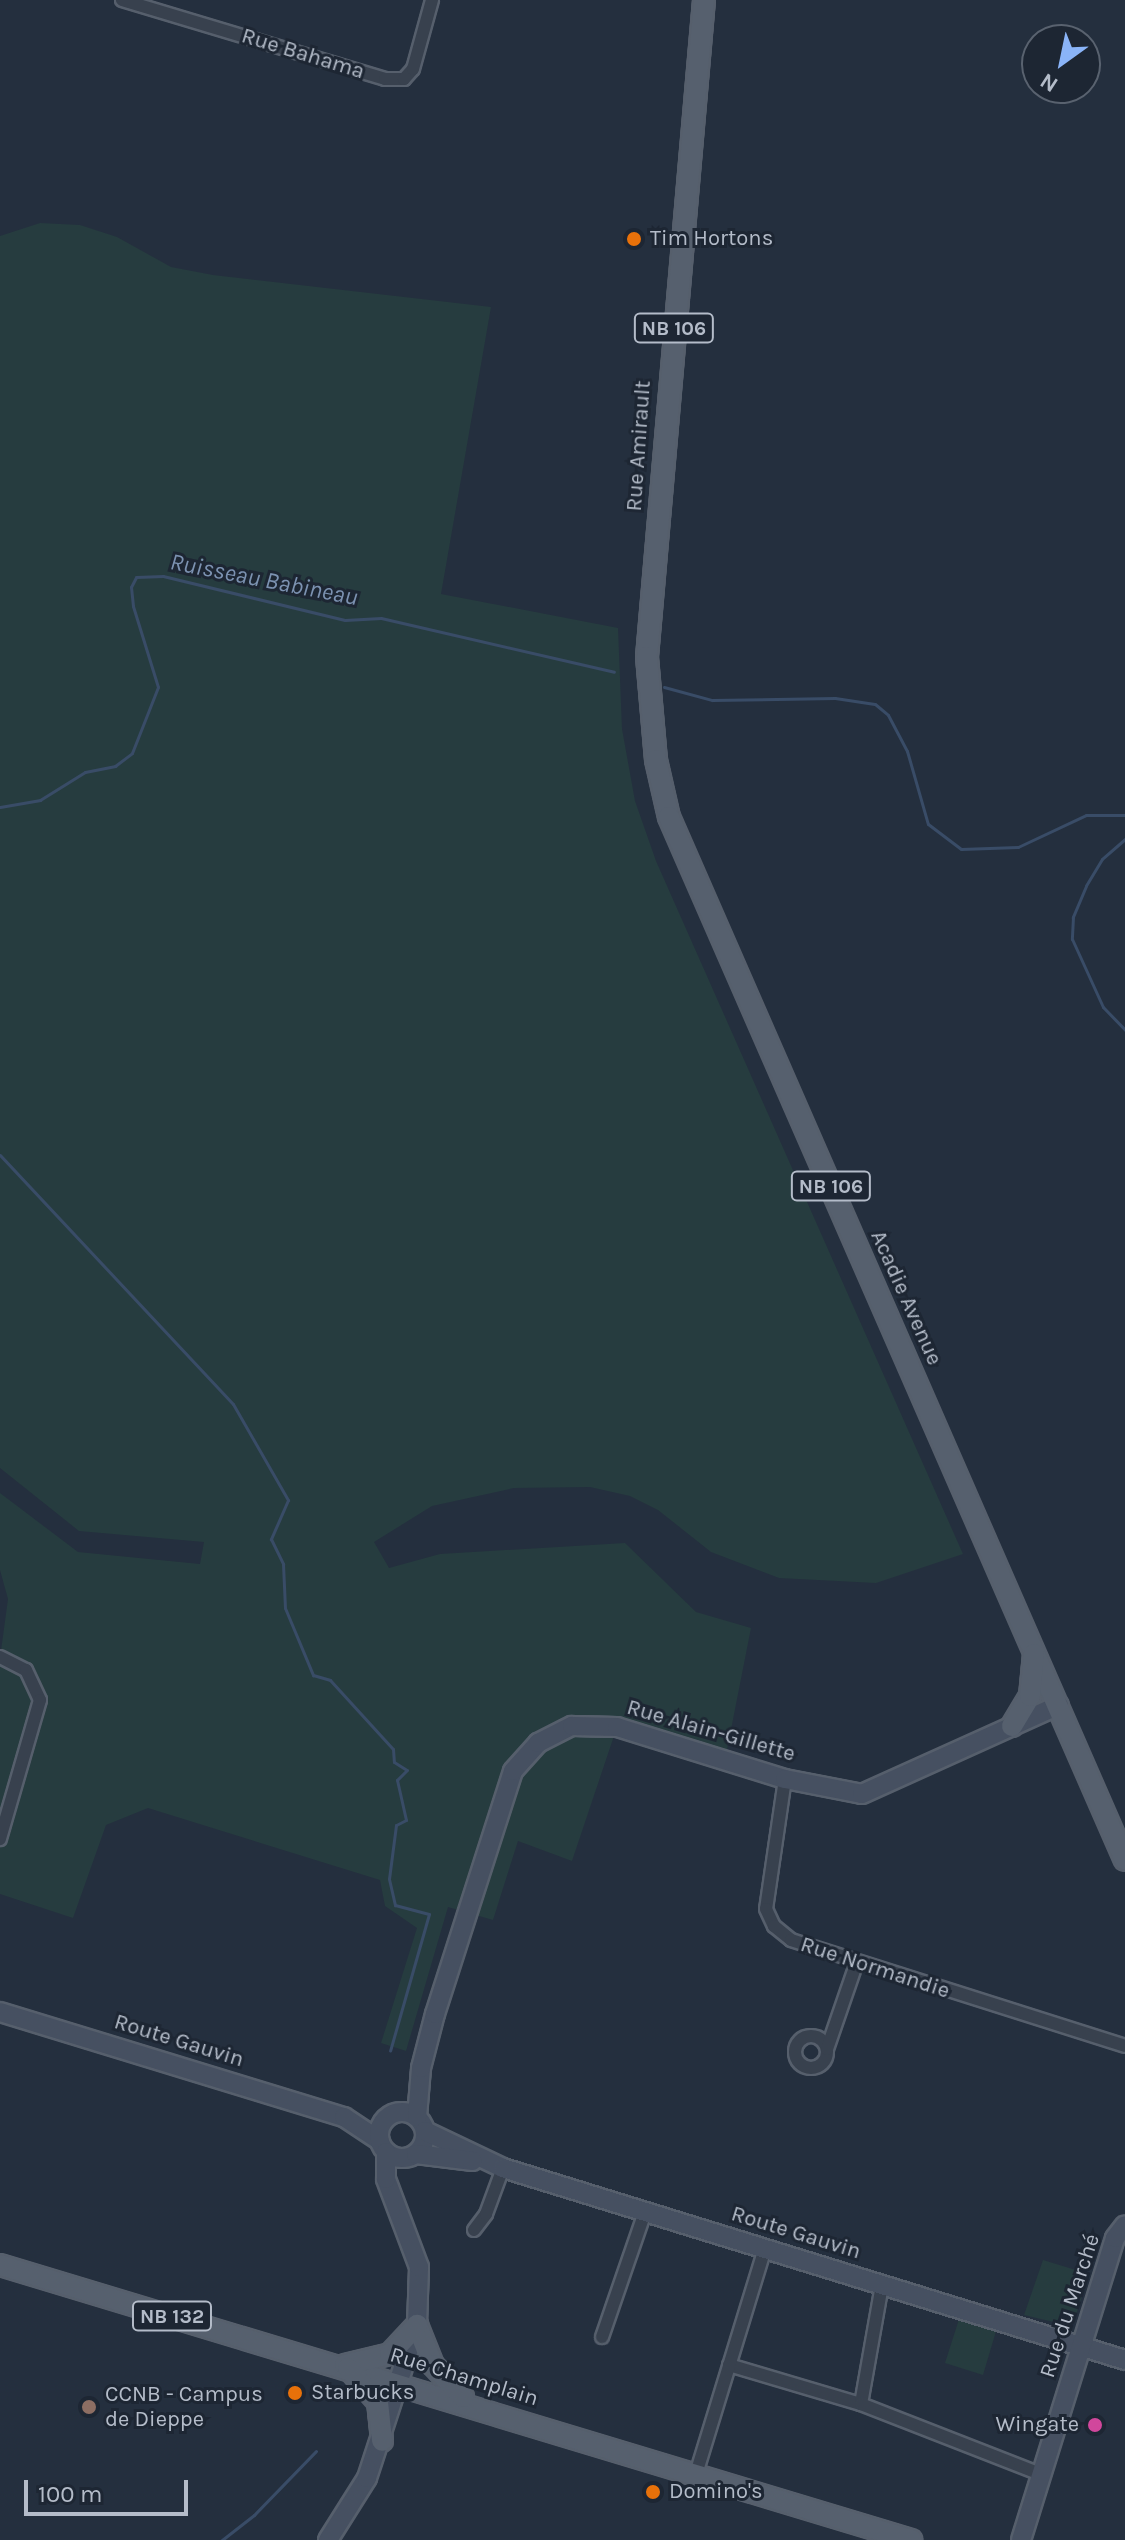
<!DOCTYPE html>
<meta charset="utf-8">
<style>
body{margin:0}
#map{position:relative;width:1125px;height:2540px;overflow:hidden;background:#242f3e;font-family:Karla,sans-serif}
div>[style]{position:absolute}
.green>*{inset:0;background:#263c3f}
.stream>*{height:3px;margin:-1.5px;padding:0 1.5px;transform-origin:1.5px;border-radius:1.5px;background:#394c67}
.roads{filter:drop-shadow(2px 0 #565f6c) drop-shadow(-2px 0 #565f6c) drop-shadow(0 2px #565f6c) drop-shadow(0 -2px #565f6c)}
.street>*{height:12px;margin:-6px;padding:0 6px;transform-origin:6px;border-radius:6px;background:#38414e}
.street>.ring{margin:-6px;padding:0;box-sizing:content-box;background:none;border:12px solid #38414e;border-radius:50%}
.secondary>*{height:18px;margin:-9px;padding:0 9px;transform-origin:9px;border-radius:9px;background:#465061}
.secondary>.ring{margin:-9px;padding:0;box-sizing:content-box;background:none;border:18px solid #465061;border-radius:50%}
.primary>*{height:20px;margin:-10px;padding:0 10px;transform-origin:10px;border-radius:10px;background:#56606e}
.dots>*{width:22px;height:22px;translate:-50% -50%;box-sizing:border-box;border:4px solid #1d2633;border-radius:50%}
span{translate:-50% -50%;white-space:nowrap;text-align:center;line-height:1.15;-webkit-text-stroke:6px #1d2633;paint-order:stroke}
.shield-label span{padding:2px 6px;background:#1d2633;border:2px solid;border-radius:6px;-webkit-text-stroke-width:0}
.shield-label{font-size:20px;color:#b4bcc9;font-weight:700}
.street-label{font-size:22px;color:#b4bcc9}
.poi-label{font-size:22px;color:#b4bcc9}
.left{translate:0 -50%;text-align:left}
.right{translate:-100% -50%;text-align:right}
.water-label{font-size:24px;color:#7c92b1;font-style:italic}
.north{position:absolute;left:1021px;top:24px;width:80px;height:80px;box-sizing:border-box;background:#1d2633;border:2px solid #59626f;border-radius:50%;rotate:213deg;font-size:22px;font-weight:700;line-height:32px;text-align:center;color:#b4bcc9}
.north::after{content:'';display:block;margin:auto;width:28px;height:36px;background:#8ab4f8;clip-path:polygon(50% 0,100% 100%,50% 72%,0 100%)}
.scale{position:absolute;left:24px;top:2480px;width:164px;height:36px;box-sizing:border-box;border:4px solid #b4bcc9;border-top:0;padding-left:10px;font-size:24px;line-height:28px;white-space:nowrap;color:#b4bcc9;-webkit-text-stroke:6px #1d2633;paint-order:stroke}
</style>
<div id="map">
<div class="green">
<div style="clip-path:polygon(40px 223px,80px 225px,117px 237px,171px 267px,213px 275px,491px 307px,441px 594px,618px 628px,622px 729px,635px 801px,656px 861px,963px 1554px,876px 1583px,779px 1578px,711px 1552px,658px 1510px,630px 1496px,590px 1487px,514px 1488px,432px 1506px,374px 1542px,389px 1568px,440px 1554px,625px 1543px,696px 1612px,751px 1628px,725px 1760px,617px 1727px,572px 1861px,518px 1841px,493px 1920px,448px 1907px,406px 2051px,381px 2043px,417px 1928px,385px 1906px,380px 1880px,148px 1808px,106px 1825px,73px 1918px,0 1894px,0 1658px,8px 1599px,0 1570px,0 1493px,78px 1552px,200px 1564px,204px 1542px,79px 1531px,0 1468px,0 236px)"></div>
<div style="clip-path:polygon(1043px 2260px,1089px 2274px,1075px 2318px,1066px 2325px,1024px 2315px)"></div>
<div style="clip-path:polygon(960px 2316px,997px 2328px,983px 2375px,945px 2363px)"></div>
</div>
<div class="stream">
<div style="left:664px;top:687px;width:50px;rotate:15.2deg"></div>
<div style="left:712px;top:700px;width:123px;rotate:-0.9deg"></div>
<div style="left:835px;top:698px;width:40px;rotate:8.5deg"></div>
<div style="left:875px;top:704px;width:17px;rotate:40deg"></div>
<div style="left:888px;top:715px;width:41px;rotate:62.2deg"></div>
<div style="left:907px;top:751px;width:76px;rotate:74deg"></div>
<div style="left:928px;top:824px;width:41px;rotate:37.1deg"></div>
<div style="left:961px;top:849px;width:57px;rotate:-2deg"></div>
<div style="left:1018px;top:847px;width:75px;rotate:-25.2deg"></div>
<div style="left:1086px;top:815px;width:39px"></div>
<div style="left:0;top:807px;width:41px;rotate:-9.9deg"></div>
<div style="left:40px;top:800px;width:53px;rotate:-31.9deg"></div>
<div style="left:85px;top:772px;width:31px;rotate:-11deg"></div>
<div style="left:115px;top:766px;width:21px;rotate:-37deg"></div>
<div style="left:132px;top:753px;width:71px;rotate:-68.5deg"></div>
<div style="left:158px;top:687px;width:85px;rotate:-107.2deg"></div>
<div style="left:133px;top:606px;width:19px;rotate:-96deg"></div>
<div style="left:131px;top:587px;width:11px;rotate:-63deg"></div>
<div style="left:136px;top:577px;width:27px;rotate:-2deg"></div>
<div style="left:163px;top:576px;width:187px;rotate:13.6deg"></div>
<div style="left:345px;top:620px;width:36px;rotate:-3deg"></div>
<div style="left:381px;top:618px;width:239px;rotate:13deg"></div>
<div style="left:1125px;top:839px;width:30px;rotate:139deg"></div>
<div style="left:1102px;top:859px;width:31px;rotate:121deg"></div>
<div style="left:1086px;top:886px;width:34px;rotate:113deg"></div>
<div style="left:1073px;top:917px;width:22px;rotate:93deg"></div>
<div style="left:1072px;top:939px;width:75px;rotate:65.5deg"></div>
<div style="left:1103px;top:1007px;width:32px;rotate:46deg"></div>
<div style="left:0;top:1155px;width:341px;rotate:46.9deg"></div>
<div style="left:233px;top:1404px;width:111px;rotate:60.2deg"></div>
<div style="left:288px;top:1500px;width:43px;rotate:113.6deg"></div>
<div style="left:271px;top:1539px;width:28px;rotate:64deg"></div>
<div style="left:283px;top:1564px;width:44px;rotate:87.4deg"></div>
<div style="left:285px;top:1608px;width:73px;rotate:67.3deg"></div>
<div style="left:313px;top:1675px;width:18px;rotate:16deg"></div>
<div style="left:330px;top:1680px;width:93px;rotate:47.6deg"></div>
<div style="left:393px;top:1749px;width:13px;rotate:86deg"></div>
<div style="left:394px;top:1762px;width:15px;rotate:32deg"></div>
<div style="left:407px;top:1770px;width:14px;rotate:135deg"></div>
<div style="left:397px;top:1780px;width:41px;rotate:77.3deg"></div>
<div style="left:406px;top:1820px;width:11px;rotate:153deg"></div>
<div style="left:396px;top:1825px;width:54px;rotate:97.4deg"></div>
<div style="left:389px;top:1879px;width:27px;rotate:77deg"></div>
<div style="left:395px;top:1905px;width:35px;rotate:15deg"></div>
<div style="left:429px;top:1914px;width:142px;rotate:105.9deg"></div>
<div style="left:222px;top:2540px;width:41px;rotate:-38deg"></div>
<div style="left:254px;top:2515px;width:89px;rotate:-45.9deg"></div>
</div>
<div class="roads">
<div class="street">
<div style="left:122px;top:0;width:275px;rotate:16.7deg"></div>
<div style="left:385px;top:79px;width:19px"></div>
<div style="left:404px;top:79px;width:13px;rotate:-48deg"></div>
<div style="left:413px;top:69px;width:72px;rotate:-74.6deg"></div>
<div style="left:0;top:1657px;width:29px;rotate:27deg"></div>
<div style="left:26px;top:1670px;width:33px;rotate:65deg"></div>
<div style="left:40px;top:1700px;width:145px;rotate:106.1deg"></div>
<div style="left:785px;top:1779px;width:131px;rotate:98.3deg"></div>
<div style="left:766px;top:1909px;width:19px;rotate:65deg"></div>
<div style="left:774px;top:1926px;width:22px;rotate:39deg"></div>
<div style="left:791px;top:1940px;width:350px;rotate:17.6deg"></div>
<div class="ring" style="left:795px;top:2036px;width:20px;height:20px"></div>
<div style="left:827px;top:2049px;width:92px;rotate:-71deg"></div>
<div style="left:474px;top:2230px;width:20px;rotate:-53deg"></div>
<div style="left:486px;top:2214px;width:49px;rotate:-69.7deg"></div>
<div style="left:602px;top:2337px;width:132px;rotate:-71deg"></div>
<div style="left:729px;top:2365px;width:138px;rotate:16.5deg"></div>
<div style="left:861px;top:2404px;width:121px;rotate:-80deg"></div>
<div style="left:861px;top:2404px;width:193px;rotate:21.3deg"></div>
<div style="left:696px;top:2474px;width:235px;rotate:-73deg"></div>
</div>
<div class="secondary">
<div style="left:0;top:2012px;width:360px;rotate:17deg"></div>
<div style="left:344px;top:2117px;width:43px;rotate:33.7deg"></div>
<div class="ring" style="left:379px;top:2112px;width:28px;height:28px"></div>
<div style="left:417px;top:2117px;width:49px;rotate:-85.3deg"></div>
<div style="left:421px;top:2068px;width:56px;rotate:-75.5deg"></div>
<div style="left:435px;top:2014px;width:255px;rotate:-72.2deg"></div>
<div style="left:513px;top:1771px;width:38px;rotate:-48deg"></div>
<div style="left:538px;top:1743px;width:38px;rotate:-27deg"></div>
<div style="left:572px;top:1726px;width:45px;rotate:1.3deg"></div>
<div style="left:617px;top:1727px;width:176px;rotate:17.2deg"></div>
<div style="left:785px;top:1779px;width:78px;rotate:11deg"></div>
<div style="left:862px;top:1794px;width:216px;rotate:-24.3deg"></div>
<div style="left:425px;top:2131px;width:86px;rotate:25.4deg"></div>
<div style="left:503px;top:2168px;width:651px;rotate:17.15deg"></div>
<div style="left:416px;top:2154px;width:57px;rotate:7deg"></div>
<div style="left:328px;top:2540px;width:73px;rotate:-57.8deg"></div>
<div style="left:367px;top:2478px;width:161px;rotate:-71.9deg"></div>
<div style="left:417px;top:2325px;width:58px;rotate:-88deg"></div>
<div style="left:419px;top:2267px;width:94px;rotate:-110.6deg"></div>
<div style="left:386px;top:2179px;width:27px;rotate:-90deg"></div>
<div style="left:1021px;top:2540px;width:316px;rotate:-72.7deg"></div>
<div style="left:1115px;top:2238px;width:16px;rotate:-52deg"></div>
</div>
<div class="primary">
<div style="left:704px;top:0;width:659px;rotate:94.96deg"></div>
<div style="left:647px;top:657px;width:103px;rotate:85deg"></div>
<div style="left:656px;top:760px;width:58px;rotate:77.2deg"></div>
<div style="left:669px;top:817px;width:1138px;rotate:66.39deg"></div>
<div style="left:1012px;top:1726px;width:35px;rotate:-59deg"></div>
<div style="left:1030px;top:1696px;width:42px;rotate:-84.6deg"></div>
<div style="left:0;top:2265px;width:952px;rotate:16.8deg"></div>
<div style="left:417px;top:2325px;width:43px;rotate:68.2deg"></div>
<div style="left:433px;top:2365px;width:44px;rotate:46.8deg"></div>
<div style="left:345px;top:2365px;width:46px;rotate:-13.7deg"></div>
<div style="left:390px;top:2354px;width:40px;rotate:-47deg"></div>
<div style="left:348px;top:2368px;width:45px;rotate:48.6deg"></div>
<div style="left:378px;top:2402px;width:39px;rotate:84deg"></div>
</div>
</div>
<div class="dots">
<div style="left:634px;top:239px;background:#e8710a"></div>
<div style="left:295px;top:2393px;background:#e8710a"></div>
<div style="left:89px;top:2407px;background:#8d6e63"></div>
<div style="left:1095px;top:2425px;background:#d1479c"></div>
<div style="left:653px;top:2492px;background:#e8710a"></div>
</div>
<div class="shield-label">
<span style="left:674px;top:328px">NB 106</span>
<span style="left:831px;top:1186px">NB 106</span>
<span style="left:172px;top:2316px">NB 132</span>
</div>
<div class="street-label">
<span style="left:303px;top:54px;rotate:17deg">Rue Bahama</span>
<span style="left:639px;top:446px;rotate:-86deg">Rue Amirault</span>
<span style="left:906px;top:1298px;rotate:66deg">Acadie Avenue</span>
<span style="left:711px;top:1731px;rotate:16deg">Rue Alain-Gillette</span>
<span style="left:875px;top:1968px;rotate:18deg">Rue Normandie</span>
<span style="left:179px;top:2041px;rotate:17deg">Route Gauvin</span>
<span style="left:796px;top:2233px;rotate:17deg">Route Gauvin</span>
<span style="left:1070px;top:2306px;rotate:-72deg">Rue du Marché</span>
<span style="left:464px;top:2377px;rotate:17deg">Rue Champlain</span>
</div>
<div class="poi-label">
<span class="left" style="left:650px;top:239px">Tim Hortons</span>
<span class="left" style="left:311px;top:2393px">Starbucks</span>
<span class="left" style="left:105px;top:2407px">CCNB - Campus<br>de Dieppe</span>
<span class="right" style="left:1079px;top:2425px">Wingate</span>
<span class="left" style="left:669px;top:2492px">Domino's</span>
</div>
<div class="water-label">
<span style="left:264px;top:580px;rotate:11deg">Ruisseau Babineau</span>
</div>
<div class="north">N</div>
<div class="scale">100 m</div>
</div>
